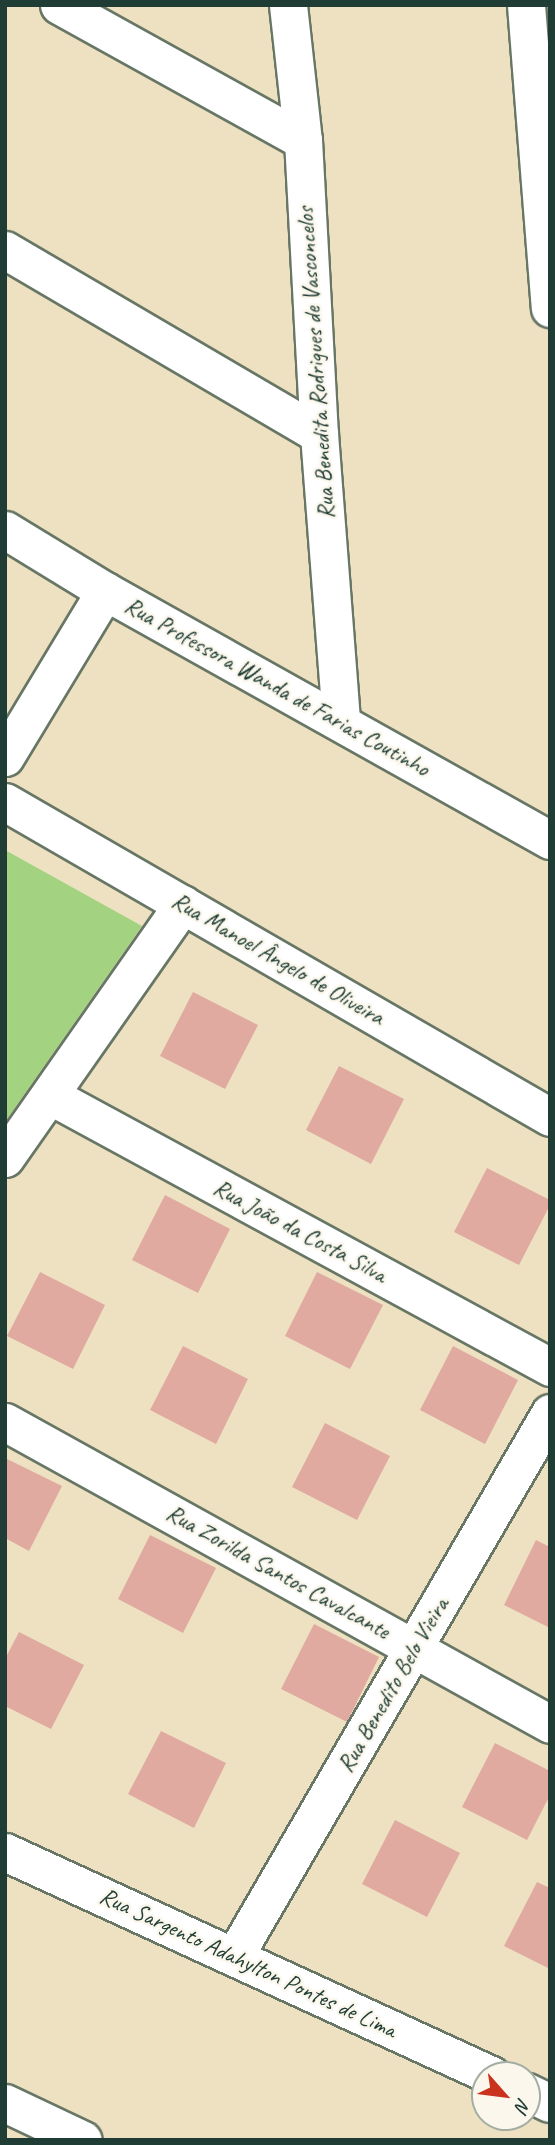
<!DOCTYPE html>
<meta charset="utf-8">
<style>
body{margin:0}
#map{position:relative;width:555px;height:2145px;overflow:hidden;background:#eee1c1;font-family:Caveat,sans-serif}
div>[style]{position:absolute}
.green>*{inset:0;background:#a3d381}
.building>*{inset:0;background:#e0aaa1}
.roads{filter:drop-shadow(2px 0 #677665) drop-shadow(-2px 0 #677665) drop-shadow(0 2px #677665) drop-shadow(0 -2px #677665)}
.minor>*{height:37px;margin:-18.5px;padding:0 18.5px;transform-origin:18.5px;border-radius:18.5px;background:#fff}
span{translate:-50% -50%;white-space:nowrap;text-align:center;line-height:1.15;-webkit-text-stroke:5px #fbf7ec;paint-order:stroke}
.street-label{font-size:24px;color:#1f3d34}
.frame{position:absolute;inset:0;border:7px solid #1f3d34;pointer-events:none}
.north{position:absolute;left:471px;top:2061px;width:70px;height:70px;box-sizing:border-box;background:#fbf7ec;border:2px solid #a3ada2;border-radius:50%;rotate:118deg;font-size:19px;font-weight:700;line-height:28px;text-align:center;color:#1f3d34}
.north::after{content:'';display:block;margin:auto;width:24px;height:32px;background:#c8321e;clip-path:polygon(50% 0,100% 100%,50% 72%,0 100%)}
</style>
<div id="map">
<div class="green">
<div style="clip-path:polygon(5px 850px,142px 926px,5px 1122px)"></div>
</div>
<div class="building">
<div style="clip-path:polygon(193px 992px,258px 1025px,225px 1089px,160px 1056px)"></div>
<div style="clip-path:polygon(339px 1066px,404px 1099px,371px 1164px,306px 1130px)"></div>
<div style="clip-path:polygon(487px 1168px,550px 1200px,550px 1205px,519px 1265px,454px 1232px)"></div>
<div style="clip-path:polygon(165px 1195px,230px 1229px,198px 1293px,132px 1260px)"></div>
<div style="clip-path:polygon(40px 1272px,105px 1305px,73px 1369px,7px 1336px)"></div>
<div style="clip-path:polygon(317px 1272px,383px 1305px,350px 1369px,285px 1336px)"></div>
<div style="clip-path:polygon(183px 1346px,248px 1379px,216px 1444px,150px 1410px)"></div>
<div style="clip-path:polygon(453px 1346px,518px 1380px,485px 1444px,420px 1410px)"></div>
<div style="clip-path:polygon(325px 1423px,390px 1456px,357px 1520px,292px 1487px)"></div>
<div style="clip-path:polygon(5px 1458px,62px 1486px,29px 1551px,5px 1538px)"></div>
<div style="clip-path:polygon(150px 1535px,216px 1568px,183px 1633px,118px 1599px)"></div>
<div style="clip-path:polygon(536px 1540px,550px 1547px,550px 1628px,504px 1605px)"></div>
<div style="clip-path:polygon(314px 1624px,379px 1657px,347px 1722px,281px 1689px)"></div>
<div style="clip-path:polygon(19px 1632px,84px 1665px,51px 1729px,5px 1706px,5px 1659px)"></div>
<div style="clip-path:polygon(161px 1731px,226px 1763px,194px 1828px,128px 1794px)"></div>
<div style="clip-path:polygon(495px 1743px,550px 1771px,550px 1795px,527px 1840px,462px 1807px)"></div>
<div style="clip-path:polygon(395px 1820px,460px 1853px,427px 1917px,362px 1884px)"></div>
<div style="clip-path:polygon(537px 1882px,550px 1888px,550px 1969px,504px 1946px)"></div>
</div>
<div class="roads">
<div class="minor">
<div style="left:59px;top:5px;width:279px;rotate:29deg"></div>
<div style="left:288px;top:5px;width:136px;rotate:83.7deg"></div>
<div style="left:303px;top:140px;width:294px;rotate:86.9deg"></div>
<div style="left:319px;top:434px;width:288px;rotate:85.6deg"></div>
<div style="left:526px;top:5px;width:304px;rotate:85.5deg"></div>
<div style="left:5px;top:250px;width:364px;rotate:30.4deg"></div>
<div style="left:5px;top:530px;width:117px;rotate:31.4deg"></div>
<div style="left:105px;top:591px;width:510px;rotate:29.23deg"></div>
<div style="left:5px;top:757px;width:194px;rotate:-58.9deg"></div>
<div style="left:5px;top:802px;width:629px;rotate:30.03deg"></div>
<div style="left:51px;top:1096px;width:568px;rotate:28.51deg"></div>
<div style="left:5px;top:1158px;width:310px;rotate:-55deg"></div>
<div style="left:5px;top:1422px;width:623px;rotate:28.99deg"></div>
<div style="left:5px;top:1852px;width:535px;rotate:24.65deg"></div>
<div style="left:235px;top:1955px;width:627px;rotate:-59.84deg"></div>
<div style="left:527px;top:2092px;width:25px;rotate:26deg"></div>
<div style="left:5px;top:2103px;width:86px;rotate:25.4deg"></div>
</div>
</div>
<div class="street-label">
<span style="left:316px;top:363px;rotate:-94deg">Rua Benedita Rodrigues de Vasconcelos</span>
<span style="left:277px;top:687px;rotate:29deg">Rua Professora Wanda de Farias Coutinho</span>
<span style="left:278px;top:959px;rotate:30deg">Rua Manoel Ângelo de Oliveira</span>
<span style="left:300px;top:1231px;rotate:28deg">Rua João da Costa Silva</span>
<span style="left:278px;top:1572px;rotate:29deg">Rua Zorilda Santos Cavalcante</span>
<span style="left:393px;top:1685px;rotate:-60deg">Rua Benedito Belo Vieira</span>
<span style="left:248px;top:1963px;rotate:25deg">Rua Sargento Adahylton Pontes de Lima</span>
</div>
<div class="frame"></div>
<div class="north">N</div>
</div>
